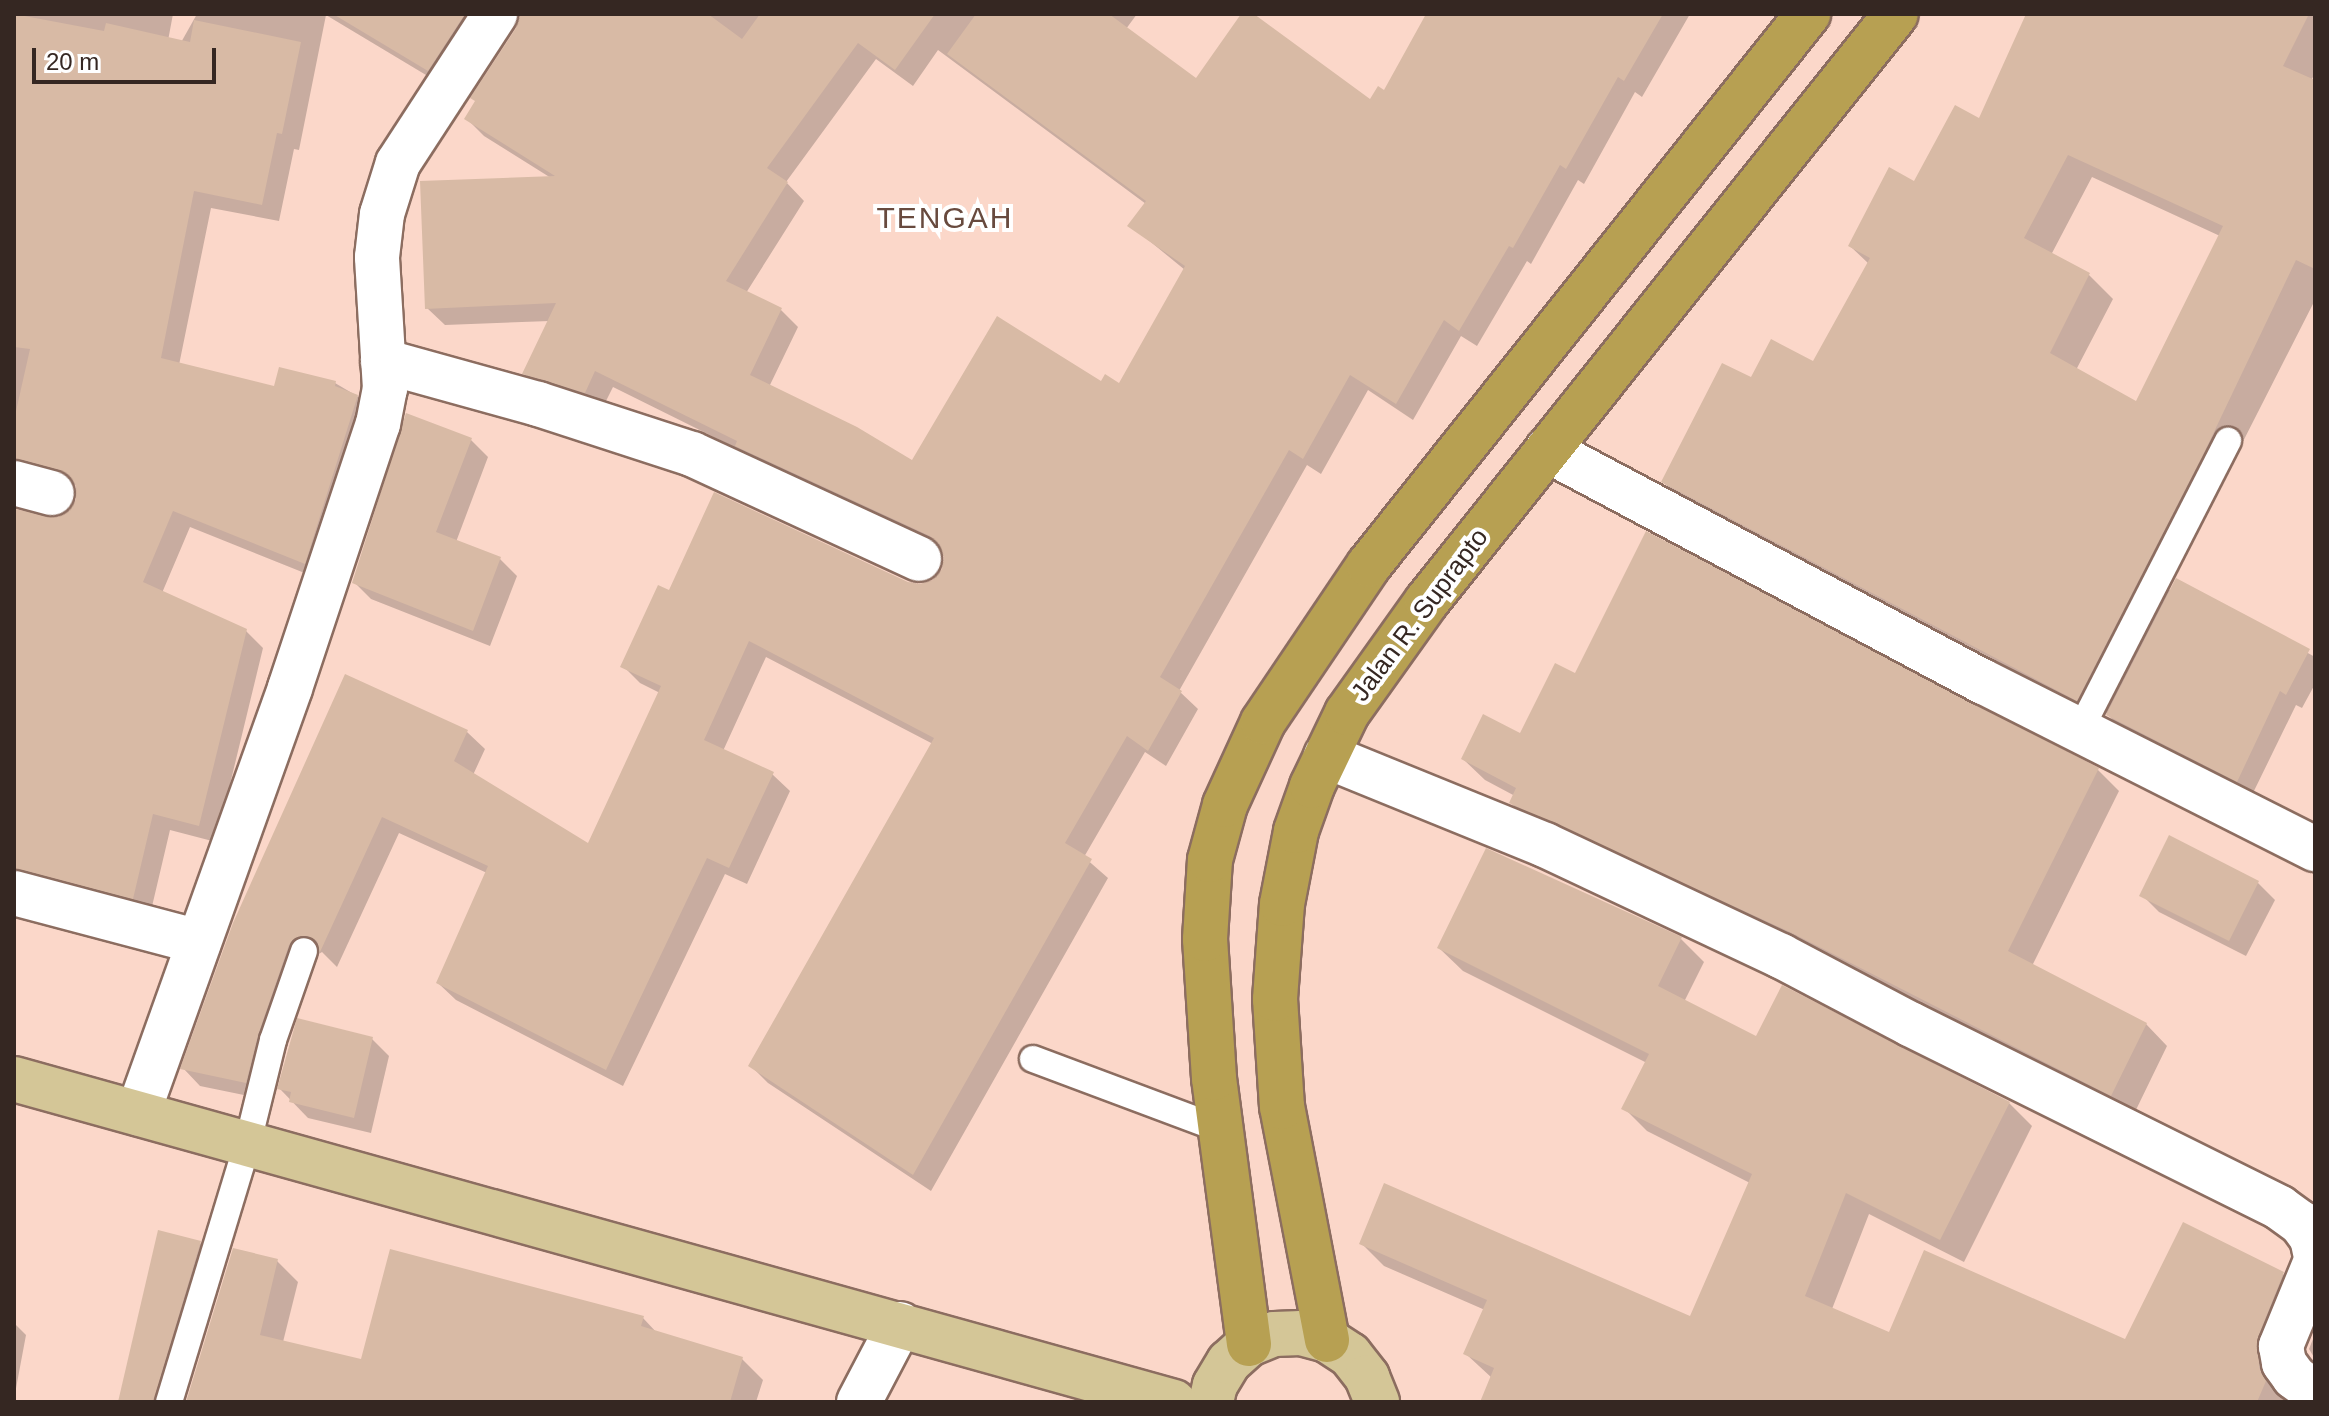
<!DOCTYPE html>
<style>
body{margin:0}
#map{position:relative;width:2329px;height:1416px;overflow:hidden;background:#fbd7c9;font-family:Arial,sans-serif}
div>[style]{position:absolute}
.shadow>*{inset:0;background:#0003}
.building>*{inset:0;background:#d8baa5}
.roads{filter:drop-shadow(2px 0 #8c6d60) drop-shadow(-2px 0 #8c6d60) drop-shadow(0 2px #8c6d60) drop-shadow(0 -2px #8c6d60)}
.lane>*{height:26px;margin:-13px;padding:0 13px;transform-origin:13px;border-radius:13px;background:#fff}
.street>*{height:44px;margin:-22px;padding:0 22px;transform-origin:22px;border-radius:22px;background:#fff}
.primary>*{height:44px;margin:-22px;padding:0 22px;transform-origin:22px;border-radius:22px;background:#d4c697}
.highway>*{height:44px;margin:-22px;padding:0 22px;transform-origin:22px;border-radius:22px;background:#b7a052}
span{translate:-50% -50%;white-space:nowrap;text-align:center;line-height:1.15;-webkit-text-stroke:8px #fff;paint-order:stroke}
.street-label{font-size:26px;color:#352722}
.quarter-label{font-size:30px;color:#684a3e;letter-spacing:2px}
.frame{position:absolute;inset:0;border:16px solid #352722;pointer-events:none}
.scale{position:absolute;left:32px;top:48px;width:184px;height:36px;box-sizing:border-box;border:4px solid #352722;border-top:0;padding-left:10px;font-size:24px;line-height:28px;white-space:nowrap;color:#352722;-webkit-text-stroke:6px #fff;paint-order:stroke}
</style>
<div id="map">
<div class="shadow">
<div style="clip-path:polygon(14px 14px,173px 14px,161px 78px,197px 14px,495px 14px,446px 87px,326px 15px,299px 150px,294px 149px,279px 221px,211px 208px,179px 365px,276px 388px,335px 383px,357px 396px,375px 414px,322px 580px,190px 527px,162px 593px,246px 631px,263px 648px,216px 842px,170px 830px,150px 915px,14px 894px,14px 509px,45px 519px,58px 519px,71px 513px,78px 499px,78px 485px,26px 475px,14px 482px)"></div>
<div style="clip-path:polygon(evenodd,522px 14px,1137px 14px,1126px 29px,1196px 80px,1243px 14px,1250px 14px,1371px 102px,1385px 92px,1429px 14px,1690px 14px,1642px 97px,1635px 92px,1584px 184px,1578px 180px,1531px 264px,1527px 261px,1477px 346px,1461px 336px,1413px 420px,1368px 390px,1321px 474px,1307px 465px,1179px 691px,1198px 709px,1166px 766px,1145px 752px,1084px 857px,1108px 878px,931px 1191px,768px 1083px,751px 1066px,933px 744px,766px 657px,723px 751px,772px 774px,790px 791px,747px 884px,725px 874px,623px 1086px,456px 1000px,438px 983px,487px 873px,399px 833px,337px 967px,322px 952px,306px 962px,263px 1099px,200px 1086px,183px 1068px,346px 676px,467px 732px,485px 749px,473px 775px,589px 846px,660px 693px,640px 683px,623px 666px,670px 593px,921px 586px,934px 582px,944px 570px,944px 551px,755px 463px,742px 451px,613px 387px,602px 409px,541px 390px,524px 373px,550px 321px,445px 325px,427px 308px,551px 178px,484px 136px,466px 118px,518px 28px,522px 14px,938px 50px,1146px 204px,1130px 225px,1185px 270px,1120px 386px,1102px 384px,912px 463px,769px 387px,798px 327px,781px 310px,746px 293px,804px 201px,786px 182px,876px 59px,913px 86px,938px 50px)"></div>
<div style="clip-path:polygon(evenodd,2029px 14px,2315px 14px,2315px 73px,2311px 81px,2315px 83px,2315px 300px,2168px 589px,2172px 591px,2177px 580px,2315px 657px,2315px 684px,2302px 708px,2296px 705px,2252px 795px,2123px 730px,2106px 713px,2101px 723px,1687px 506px,1663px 482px,1752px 380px,1814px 364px,1869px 264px,1850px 246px,1980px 121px,2029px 14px,2092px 177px,2220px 236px,2136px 404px,2076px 370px,2113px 299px,2089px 275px,2051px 255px,2092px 177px)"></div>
<div style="clip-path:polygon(471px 440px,488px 457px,456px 542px,500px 559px,517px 576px,490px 646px,371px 599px,354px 582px)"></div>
<div style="clip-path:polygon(1576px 676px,2098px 770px,2119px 791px,2032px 966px,2146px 1024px,2167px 1046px,2133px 1116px,1532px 824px,1511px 803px,1515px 796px,1485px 780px,1463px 759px,1521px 735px)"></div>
<div style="clip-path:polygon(2258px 883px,2275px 900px,2246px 956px,2159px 912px,2142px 895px)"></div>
<div style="clip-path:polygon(1681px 939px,1704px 962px,1684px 1002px,1757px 1039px,2009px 1103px,2032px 1126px,1964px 1262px,1869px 1214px,1832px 1309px,1890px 1334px,2126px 1341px,2283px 1274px,2306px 1297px,2282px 1392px,2288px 1402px,1482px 1402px,1492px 1378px,1466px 1354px,1485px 1310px,1384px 1266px,1361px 1243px,1691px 1318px,1750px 1183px,1647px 1131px,1624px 1108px,1647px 1063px,1463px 971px,1439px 948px)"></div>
<div style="clip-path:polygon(372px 1039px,389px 1056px,371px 1133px,308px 1118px,280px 1089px)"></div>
<div style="clip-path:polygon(200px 1243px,221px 1263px,179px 1402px,120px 1402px)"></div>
<div style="clip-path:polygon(277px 1261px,298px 1282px,283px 1342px,363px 1361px,643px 1318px,658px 1334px,742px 1359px,763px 1380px,756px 1402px,188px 1402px)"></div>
<div style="clip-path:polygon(14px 1323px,26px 1335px,14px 1399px)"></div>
<div style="clip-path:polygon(2315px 1334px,2315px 1359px,2309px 1349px)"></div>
</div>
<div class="building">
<div style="clip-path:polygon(14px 14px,104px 31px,106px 23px,190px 42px,194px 20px,301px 42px,282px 134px,277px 133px,262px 205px,194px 191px,161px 358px,274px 386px,279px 367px,336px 381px,335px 386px,358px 395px,305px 564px,173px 511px,143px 582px,247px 629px,199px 826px,153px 814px,133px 899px,14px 869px,14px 509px,58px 517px,70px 510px,76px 499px,76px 486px,69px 475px,14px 459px,14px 420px,30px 349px,14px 347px)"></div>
<div style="clip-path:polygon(333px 14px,465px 14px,428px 71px)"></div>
<div style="clip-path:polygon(520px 14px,708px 14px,742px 39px,760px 14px,935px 14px,895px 70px,858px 43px,767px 168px,788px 182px,726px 281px,782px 308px,750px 375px,857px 427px,912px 460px,997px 316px,1101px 381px,1105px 374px,1119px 383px,1185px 266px,1127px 226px,1146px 201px,947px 54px,976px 14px,1109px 14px,1196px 78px,1241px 14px,1254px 14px,1370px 99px,1378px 86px,1384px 90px,1426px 14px,1663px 14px,1624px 81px,1618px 77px,1566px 169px,1560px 165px,1513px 248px,1509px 246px,1459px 331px,1444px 320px,1396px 404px,1350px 375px,1303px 459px,1289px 450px,1160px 677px,1182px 691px,1148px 751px,1127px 736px,1065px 843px,1092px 859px,913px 1175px,748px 1066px,934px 738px,749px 641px,704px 740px,774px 772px,729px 868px,707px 858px,606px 1070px,436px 983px,488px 866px,382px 817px,320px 952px,317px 941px,308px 936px,300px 936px,289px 945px,258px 1035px,246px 1083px,180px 1069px,233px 923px,345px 674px,468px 730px,454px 761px,588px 843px,661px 686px,620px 667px,658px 585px,669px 590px,714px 492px,908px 582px,920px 584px,933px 580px,942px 569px,944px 558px,940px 545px,930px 536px,735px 446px,737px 441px,595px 371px,585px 393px,522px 374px,556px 303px,425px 309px,420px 181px,555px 176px,464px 119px,475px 101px,470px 98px,516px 28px)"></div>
<div style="clip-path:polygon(evenodd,2026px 14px,2309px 14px,2283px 66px,2315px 80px,2315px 269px,2296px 260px,2202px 457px,2077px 701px,1661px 482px,1722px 363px,1751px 377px,1771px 339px,1813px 361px,1870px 258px,1848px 246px,1889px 167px,1914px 181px,1955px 105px,1979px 118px,2026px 14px,2068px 155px,2223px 226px,2136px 401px,2050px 353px,2090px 273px,2024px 238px,2068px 155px)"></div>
<div style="clip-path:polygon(406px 413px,472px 438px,436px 532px,501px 557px,473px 631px,352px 583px)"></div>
<div style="clip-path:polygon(1646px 531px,2099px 768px,2008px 951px,2147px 1023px,2111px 1096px,1792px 933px,1509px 803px,1516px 788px,1461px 759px,1483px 714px,1520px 733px,1555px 663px,1575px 673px)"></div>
<div style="clip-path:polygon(2176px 578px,2310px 649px,2286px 695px,2280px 691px,2237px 782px,2106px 715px)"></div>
<div style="clip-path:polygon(2169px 835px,2259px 881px,2229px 941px,2139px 896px)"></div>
<div style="clip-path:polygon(1486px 848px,1682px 937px,1658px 986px,1756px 1036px,1782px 985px,2010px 1102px,1940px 1240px,1846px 1193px,1805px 1296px,1889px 1332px,1924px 1250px,2125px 1339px,2183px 1222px,2284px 1272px,2258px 1337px,2259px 1367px,2266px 1381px,2257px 1402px,1480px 1402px,1494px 1368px,1463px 1354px,1487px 1300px,1359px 1244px,1384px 1183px,1690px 1316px,1752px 1174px,1621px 1109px,1649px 1054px,1437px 948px)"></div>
<div style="clip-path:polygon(297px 1018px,373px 1037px,354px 1118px,289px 1102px,291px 1092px,277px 1089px)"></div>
<div style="clip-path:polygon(158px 1230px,201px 1241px,153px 1402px,118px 1402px)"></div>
<div style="clip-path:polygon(233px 1248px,278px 1259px,260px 1335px,361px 1359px,390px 1249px,644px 1316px,641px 1326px,743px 1357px,730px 1402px,186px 1402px)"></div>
</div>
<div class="roads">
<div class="lane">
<div style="left:2080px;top:730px;width:325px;rotate:-62.9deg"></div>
<div style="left:1033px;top:1059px;width:200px;rotate:20.5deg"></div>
<div style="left:169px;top:1402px;width:268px;rotate:-73.1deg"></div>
<div style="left:247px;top:1146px;width:109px;rotate:-76.2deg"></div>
<div style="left:273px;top:1040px;width:94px;rotate:-70.8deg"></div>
</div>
<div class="street">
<div style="left:383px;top:361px;width:161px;rotate:15.5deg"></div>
<div style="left:538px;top:404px;width:162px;rotate:18deg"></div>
<div style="left:692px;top:454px;width:250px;rotate:24.8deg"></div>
<div style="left:1547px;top:450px;width:495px;rotate:28deg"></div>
<div style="left:1984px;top:682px;width:371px;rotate:26.8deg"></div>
<div style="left:14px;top:483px;width:39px;rotate:15deg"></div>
<div style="left:1326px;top:756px;width:236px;rotate:22.1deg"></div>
<div style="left:1545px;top:845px;width:261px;rotate:25.2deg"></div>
<div style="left:1781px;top:956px;width:146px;rotate:27.8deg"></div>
<div style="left:1910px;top:1024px;width:413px;rotate:26.4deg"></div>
<div style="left:2280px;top:1208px;width:26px;rotate:36deg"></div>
<div style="left:2301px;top:1223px;width:19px;rotate:54deg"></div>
<div style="left:2312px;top:1238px;width:14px;rotate:78deg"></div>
<div style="left:14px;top:893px;width:191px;rotate:14.8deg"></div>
<div style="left:138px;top:1113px;width:451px;rotate:-70.3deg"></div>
<div style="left:290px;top:688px;width:278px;rotate:-71.6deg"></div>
<div style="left:378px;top:424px;width:36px;rotate:-79deg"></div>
<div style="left:385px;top:389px;width:132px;rotate:-93.5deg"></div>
<div style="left:377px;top:257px;width:43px;rotate:-83.4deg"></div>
<div style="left:382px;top:214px;width:53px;rotate:-72.6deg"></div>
<div style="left:398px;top:163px;width:178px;rotate:-56.9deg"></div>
<div style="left:2315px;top:1263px;width:90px;rotate:112.3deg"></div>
<div style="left:2281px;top:1346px;width:17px;rotate:80deg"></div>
<div style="left:2284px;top:1363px;width:17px;rotate:54deg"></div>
<div style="left:2294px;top:1377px;width:26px;rotate:36deg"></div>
<div style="left:859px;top:1402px;width:88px;rotate:-62.3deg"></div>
</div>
<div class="primary">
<div style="left:14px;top:1079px;width:1204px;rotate:15.56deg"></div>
<div style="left:1211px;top:1402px;width:17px;rotate:-77deg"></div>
<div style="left:1215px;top:1385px;width:27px;rotate:-59deg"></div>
<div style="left:1229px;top:1362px;width:27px;rotate:-42deg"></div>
<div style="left:1249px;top:1344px;width:27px;rotate:-22deg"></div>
<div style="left:1274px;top:1334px;width:27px;rotate:-2deg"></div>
<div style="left:1301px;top:1333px;width:27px;rotate:15deg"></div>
<div style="left:1327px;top:1340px;width:27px;rotate:33deg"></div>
<div style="left:1350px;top:1355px;width:28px;rotate:52deg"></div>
<div style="left:1367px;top:1377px;width:27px;rotate:68deg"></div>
</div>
<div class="highway">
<div style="left:1327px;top:1340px;width:237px;rotate:-100.9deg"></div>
<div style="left:1282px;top:1107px;width:108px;rotate:-93.7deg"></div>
<div style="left:1275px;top:999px;width:95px;rotate:-85.8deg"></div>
<div style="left:1282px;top:904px;width:74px;rotate:-79.1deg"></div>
<div style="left:1296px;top:831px;width:48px;rotate:-70.4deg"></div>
<div style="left:1312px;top:786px;width:81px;rotate:-64.4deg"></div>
<div style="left:1347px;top:713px;width:138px;rotate:-54.5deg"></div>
<div style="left:1427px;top:601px;width:751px;rotate:-51.38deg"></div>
<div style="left:1249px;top:1344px;width:268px;rotate:-97.5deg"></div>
<div style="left:1214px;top:1078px;width:139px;rotate:-93.7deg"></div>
<div style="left:1205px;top:939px;width:79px;rotate:-86.4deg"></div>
<div style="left:1210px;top:860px;width:57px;rotate:-74.7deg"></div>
<div style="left:1225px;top:805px;width:91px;rotate:-65.4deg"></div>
<div style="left:1263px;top:722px;width:189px;rotate:-56deg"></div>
<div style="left:1369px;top:565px;width:705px;rotate:-51.45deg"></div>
</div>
</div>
<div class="street-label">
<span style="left:1420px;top:615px;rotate:-53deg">Jalan R. Suprapto</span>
</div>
<div class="quarter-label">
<span style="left:945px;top:218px">TENGAH</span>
</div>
<div class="frame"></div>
<div class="scale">20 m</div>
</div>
